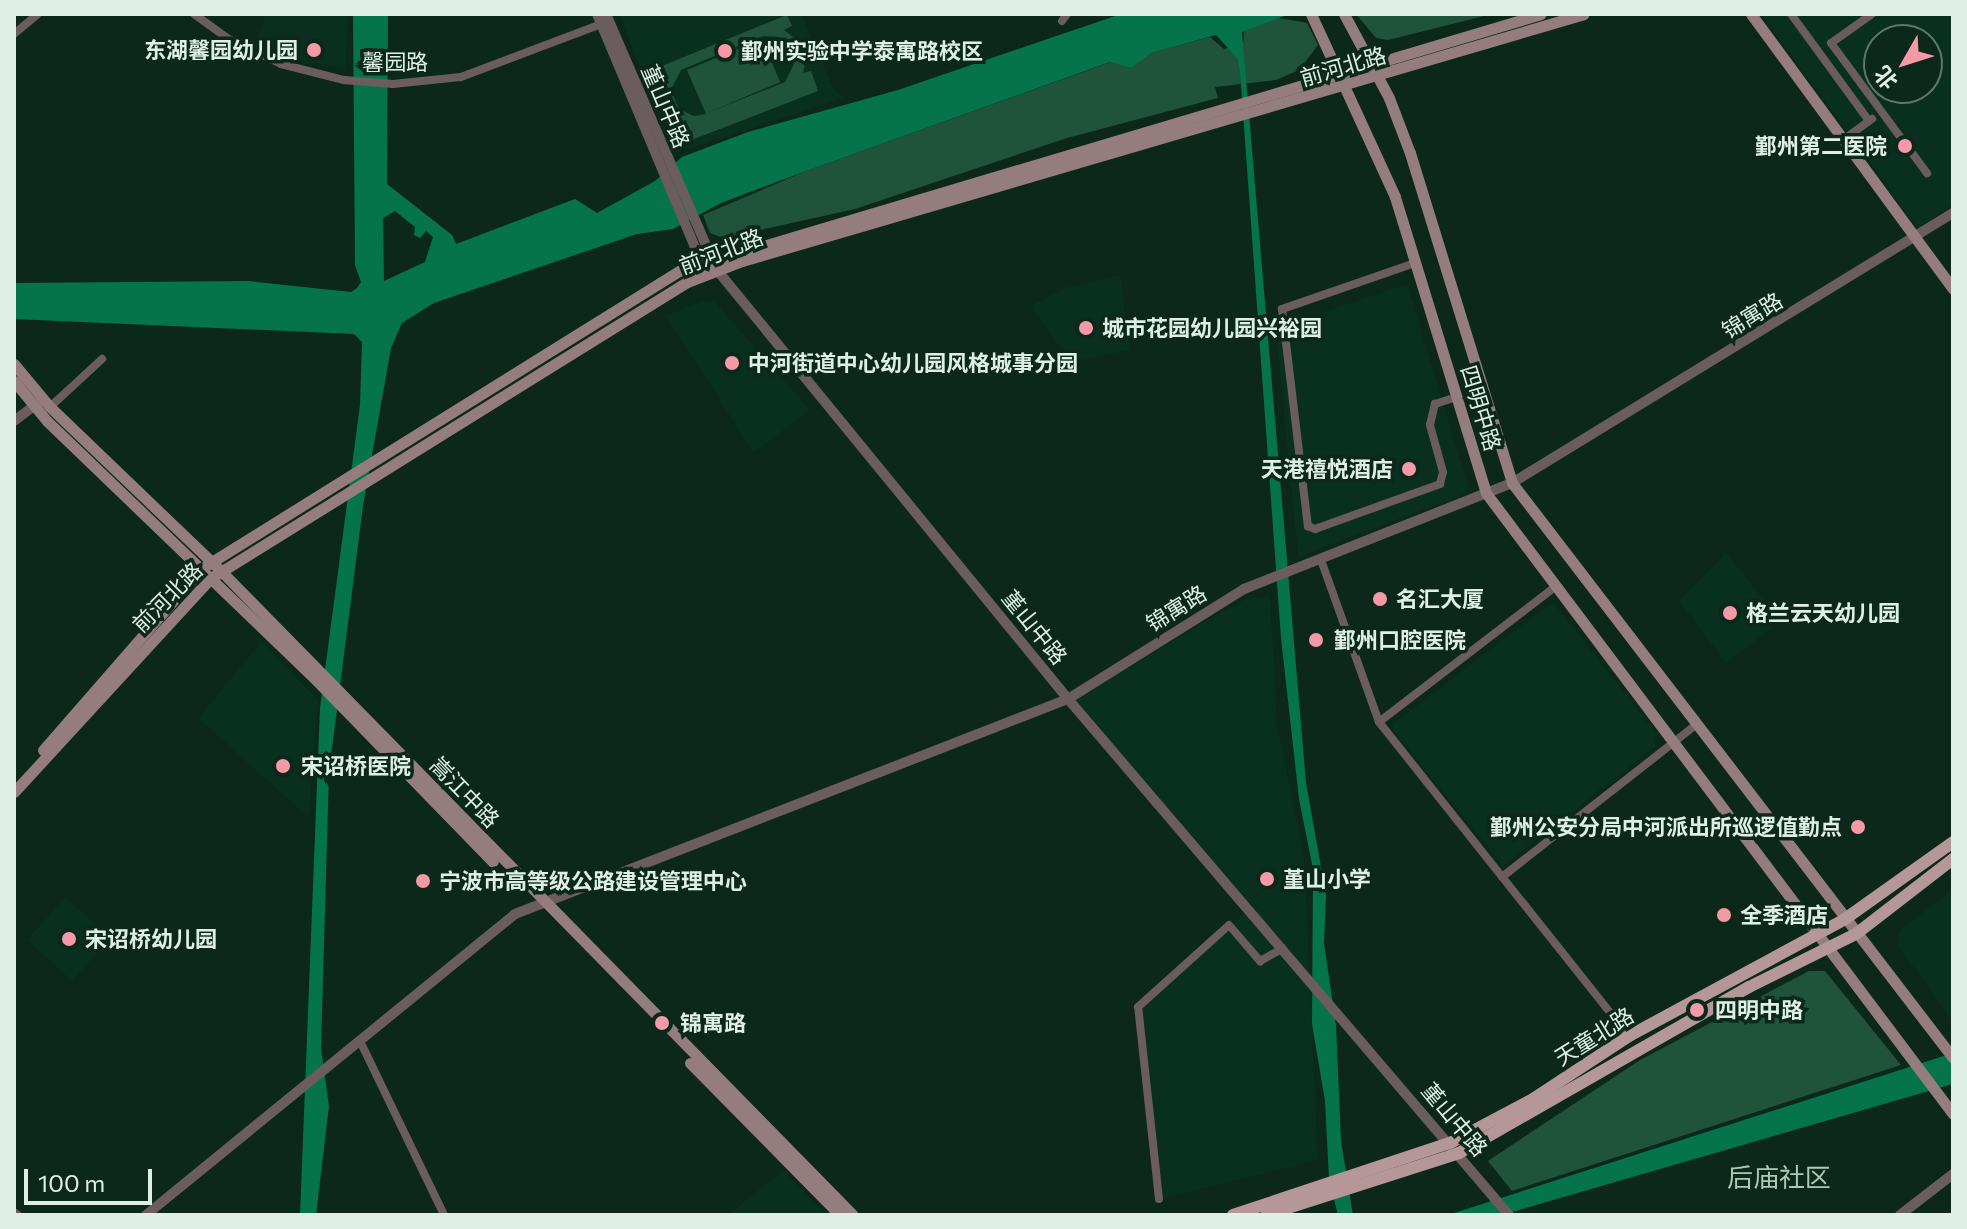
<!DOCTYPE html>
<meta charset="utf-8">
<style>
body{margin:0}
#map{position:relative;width:1967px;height:1229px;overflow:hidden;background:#0b281b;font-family:Commissioner,"Noto Sans SC",sans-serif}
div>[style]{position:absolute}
.built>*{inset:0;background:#09301f}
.green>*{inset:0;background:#20533b}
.water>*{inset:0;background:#05744c}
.minor>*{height:8px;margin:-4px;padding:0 4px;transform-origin:4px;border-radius:4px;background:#6b5c5d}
.tertiary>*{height:10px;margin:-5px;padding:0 5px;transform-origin:5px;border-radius:5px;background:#6b5c5d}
.secondary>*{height:11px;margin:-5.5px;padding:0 5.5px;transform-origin:5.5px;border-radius:5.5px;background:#957d7f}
.primary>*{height:12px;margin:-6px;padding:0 6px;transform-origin:6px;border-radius:6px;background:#b59699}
.dots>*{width:22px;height:22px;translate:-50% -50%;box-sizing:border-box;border:4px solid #0b281b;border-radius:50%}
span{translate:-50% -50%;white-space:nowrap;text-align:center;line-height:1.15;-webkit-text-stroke:7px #0b281b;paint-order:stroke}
.poi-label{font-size:22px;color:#deefe5;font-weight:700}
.right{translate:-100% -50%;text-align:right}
.left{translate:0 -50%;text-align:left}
.street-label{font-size:22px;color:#deefe5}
.quarter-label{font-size:26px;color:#a9cab7}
.frame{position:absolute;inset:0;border:16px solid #deefe5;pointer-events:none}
.north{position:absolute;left:1863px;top:24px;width:80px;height:80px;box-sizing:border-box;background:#0b281b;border:2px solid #5f786c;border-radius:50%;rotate:231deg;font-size:22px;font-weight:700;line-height:32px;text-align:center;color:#deefe5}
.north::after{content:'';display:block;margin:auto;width:28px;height:36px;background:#f49aa6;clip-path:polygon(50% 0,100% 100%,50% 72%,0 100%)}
.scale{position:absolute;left:24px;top:1169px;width:128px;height:36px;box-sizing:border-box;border:4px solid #deefe5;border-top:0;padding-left:10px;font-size:24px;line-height:28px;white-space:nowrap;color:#deefe5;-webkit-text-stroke:6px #0b281b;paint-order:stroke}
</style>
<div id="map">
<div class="built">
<div style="clip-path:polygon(266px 14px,348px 14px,345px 69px,303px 61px,257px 39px)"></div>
<div style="clip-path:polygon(619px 14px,801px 14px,833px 88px,844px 98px,676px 153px)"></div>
<div style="clip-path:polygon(evenodd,1761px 14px,1953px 14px,1953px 204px,1918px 229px,1761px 14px,1879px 40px,1927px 40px,1927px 88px,1879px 88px,1879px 40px)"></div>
<div style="clip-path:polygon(1120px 275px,1130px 350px,1071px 362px,1030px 306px,1065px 288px)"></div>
<div style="clip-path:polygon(1407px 284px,1468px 486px,1465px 494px,1298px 557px,1276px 328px)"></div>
<div style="clip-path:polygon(701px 301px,714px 301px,810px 410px,754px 453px,666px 316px)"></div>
<div style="clip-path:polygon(1726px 553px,1781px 621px,1726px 663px,1679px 601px)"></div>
<div style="clip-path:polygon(1270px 596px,1277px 724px,1304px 856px,1318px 1160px,1161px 1199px,1140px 1007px,1253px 906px,1074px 699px,1245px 599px)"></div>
<div style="clip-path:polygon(1553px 602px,1655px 732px,1656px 746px,1503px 866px,1393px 730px,1394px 723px)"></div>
<div style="clip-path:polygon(261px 642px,318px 700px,309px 818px,198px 718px)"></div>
<div style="clip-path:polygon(1953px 889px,1953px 1022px,1898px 945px,1899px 931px)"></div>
<div style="clip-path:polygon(65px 897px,111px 938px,72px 981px,27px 940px)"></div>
<div style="clip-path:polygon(784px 1171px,827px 1215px,728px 1215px,776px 1176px)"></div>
</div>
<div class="green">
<div style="clip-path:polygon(1356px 14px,1492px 14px,1388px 40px,1376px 38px)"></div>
<div style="clip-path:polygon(evenodd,787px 15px,792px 26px,784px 30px,798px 41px,806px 61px,803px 73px,811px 71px,818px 91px,681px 144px,675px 127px,682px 124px,666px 107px,662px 79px,656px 80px,652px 70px,787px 15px,763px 36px,778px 37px,792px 49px,794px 64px,785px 82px,707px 113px,780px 82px,762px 39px,687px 70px,706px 114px,694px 116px,679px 109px,671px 90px,681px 70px,763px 36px)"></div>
<div style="clip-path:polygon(1279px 18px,1307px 23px,1318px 45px,1299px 70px,1276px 80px,1215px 87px,1218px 98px,1067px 138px,855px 209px,723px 238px,710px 233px,703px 215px,806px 171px,1111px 62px,1131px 68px,1150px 53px,1210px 37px,1224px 49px,1244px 43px,1244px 27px)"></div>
<div style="clip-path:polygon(1809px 971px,1825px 971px,1901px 1065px,1512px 1191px,1488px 1161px,1640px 1060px)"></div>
</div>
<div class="water">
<div style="clip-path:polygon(evenodd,353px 14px,388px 14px,387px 184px,452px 235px,456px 244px,575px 199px,597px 213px,655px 181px,682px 157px,748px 132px,898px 90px,1121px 14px,1290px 14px,1242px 32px,1306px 783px,1326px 895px,1324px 943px,1336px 1025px,1341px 1141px,1353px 1215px,1338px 1215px,1329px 1179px,1325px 1101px,1312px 1024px,1313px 869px,1299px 799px,1281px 638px,1240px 71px,1238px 59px,1216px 35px,1151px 53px,1131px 68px,1110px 62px,806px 171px,721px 203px,673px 229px,637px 234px,434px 303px,402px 323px,391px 348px,363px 506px,329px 772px,321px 1048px,329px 1106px,316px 1215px,300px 1215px,320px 708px,360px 405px,362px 342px,354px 334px,14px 319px,14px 283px,248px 281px,351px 292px,357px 288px,361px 282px,355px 265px,353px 14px,395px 211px,415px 227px,414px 235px,420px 238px,426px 231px,433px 237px,425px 262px,384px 281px,383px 218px,395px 211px)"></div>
<div style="clip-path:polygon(1953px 1053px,1953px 1084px,1502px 1215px,1448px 1215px)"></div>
</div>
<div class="minor">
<div style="left:194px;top:14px;width:41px;rotate:36deg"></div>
<div style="left:227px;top:38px;width:60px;rotate:25.7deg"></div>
<div style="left:281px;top:64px;width:65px;rotate:14.3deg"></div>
<div style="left:344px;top:80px;width:49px;rotate:4.7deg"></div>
<div style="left:393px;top:84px;width:68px;rotate:-5.9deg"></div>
<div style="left:461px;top:77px;width:150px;rotate:-20.7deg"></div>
<div style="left:1791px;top:14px;width:132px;rotate:53.9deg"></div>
<div style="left:1872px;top:14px;width:50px;rotate:144.7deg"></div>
<div style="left:1831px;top:43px;width:162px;rotate:53.6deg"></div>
<div style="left:1062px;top:21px;width:9px;rotate:-54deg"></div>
<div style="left:14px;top:34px;width:31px;rotate:-40deg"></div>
<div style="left:1843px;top:140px;width:36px;rotate:-36deg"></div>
<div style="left:1415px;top:263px;width:141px;rotate:160.9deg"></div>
<div style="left:1282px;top:309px;width:219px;rotate:83.2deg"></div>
<div style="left:1308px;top:526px;width:8px;rotate:23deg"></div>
<div style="left:1315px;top:529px;width:133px;rotate:-19.8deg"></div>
<div style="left:1440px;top:484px;width:12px;rotate:-76deg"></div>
<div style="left:1443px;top:472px;width:49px;rotate:-105.5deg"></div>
<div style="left:1430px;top:425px;width:22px;rotate:-77deg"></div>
<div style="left:1435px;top:404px;width:22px;rotate:-18deg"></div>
<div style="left:50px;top:407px;width:71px;rotate:-42.7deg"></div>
<div style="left:1321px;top:560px;width:172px;rotate:70.3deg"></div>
<div style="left:1379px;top:722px;width:401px;rotate:51.5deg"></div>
<div style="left:1379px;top:722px;width:223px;rotate:-37.5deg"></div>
<div style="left:1502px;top:877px;width:248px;rotate:-38.1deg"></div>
<div style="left:360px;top:1041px;width:193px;rotate:64.2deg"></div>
<div style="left:1159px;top:1199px;width:193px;rotate:-96.2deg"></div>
<div style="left:1138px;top:1007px;width:122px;rotate:-42deg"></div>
<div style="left:1229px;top:925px;width:48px;rotate:49.3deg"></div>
<div style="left:1260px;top:961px;width:26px;rotate:-29deg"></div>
<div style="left:14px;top:1212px;width:5px;rotate:37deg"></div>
</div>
<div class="tertiary">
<div style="left:597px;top:14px;width:277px;rotate:67.2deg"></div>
<div style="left:606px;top:14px;width:279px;rotate:66.6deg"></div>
<div style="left:717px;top:270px;width:554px;rotate:50.71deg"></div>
<div style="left:1068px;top:699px;width:679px;rotate:49.48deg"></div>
<div style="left:14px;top:421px;width:34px;rotate:-37deg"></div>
<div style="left:146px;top:1215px;width:476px;rotate:-39.2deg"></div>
<div style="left:515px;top:914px;width:593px;rotate:-21.25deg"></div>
<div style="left:1068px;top:699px;width:208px;rotate:-32deg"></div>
<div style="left:1244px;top:589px;width:288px;rotate:-21.6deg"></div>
<div style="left:1512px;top:483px;width:517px;rotate:-31.48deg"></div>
<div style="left:1900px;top:1215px;width:67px;rotate:-37.7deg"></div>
</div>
<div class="secondary">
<div style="left:1311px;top:14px;width:201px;rotate:65.3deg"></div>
<div style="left:1395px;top:197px;width:310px;rotate:72.9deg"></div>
<div style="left:1486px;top:493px;width:777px;rotate:53.06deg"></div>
<div style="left:1344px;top:14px;width:95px;rotate:61.8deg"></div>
<div style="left:1389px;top:98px;width:59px;rotate:69.1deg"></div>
<div style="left:1410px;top:153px;width:345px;rotate:72.8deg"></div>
<div style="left:1512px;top:483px;width:725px;rotate:52.51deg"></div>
<div style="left:1751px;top:14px;width:341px;rotate:53.7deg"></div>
<div style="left:14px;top:364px;width:56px;rotate:50.1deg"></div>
<div style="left:50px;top:407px;width:237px;rotate:43.8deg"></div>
<div style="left:221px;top:571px;width:902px;rotate:45.54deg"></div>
<div style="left:14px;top:381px;width:52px;rotate:50.5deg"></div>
<div style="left:47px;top:421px;width:375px;rotate:43.9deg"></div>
<div style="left:317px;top:681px;width:252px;rotate:45.8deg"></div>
<div style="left:43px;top:750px;width:242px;rotate:-48.9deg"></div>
<div style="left:202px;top:568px;width:562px;rotate:-31.91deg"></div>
<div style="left:679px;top:271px;width:899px;rotate:-16.6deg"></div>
<div style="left:14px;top:792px;width:291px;rotate:-47.4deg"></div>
<div style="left:211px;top:578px;width:561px;rotate:-31.88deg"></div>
<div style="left:687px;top:282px;width:59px;rotate:-20.9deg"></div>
<div style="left:742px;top:261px;width:877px;rotate:-16.35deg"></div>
<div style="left:690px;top:1063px;width:214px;rotate:45.4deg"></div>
</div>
<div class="primary">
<div style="left:1233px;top:1215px;width:229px;rotate:-18.4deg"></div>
<div style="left:1450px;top:1143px;width:94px;rotate:-27.9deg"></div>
<div style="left:1533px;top:1099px;width:115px;rotate:-33.3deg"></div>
<div style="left:1629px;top:1036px;width:246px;rotate:-28.4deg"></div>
<div style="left:1845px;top:919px;width:133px;rotate:-35.5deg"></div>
<div style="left:1266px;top:1215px;width:203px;rotate:-17.8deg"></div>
<div style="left:1459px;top:1153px;width:334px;rotate:-29.8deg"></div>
<div style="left:1749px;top:987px;width:119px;rotate:-26.4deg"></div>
<div style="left:1856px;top:934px;width:123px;rotate:-37.7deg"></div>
</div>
<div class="dots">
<div style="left:314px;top:50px;background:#f49aa6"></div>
<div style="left:725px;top:51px;background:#f49aa6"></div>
<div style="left:1905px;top:146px;background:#f49aa6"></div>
<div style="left:1086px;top:328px;background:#f49aa6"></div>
<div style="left:732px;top:363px;background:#f49aa6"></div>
<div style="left:1409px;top:469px;background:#f49aa6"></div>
<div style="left:1380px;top:599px;background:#f49aa6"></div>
<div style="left:1730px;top:613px;background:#f49aa6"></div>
<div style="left:1316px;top:640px;background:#f49aa6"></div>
<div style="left:283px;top:766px;background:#f49aa6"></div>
<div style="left:1858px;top:827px;background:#f49aa6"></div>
<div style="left:1267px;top:879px;background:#f49aa6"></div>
<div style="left:423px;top:881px;background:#f49aa6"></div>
<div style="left:1724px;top:915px;background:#f49aa6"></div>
<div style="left:69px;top:939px;background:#f49aa6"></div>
<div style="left:1697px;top:1010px;background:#f49aa6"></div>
<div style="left:662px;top:1023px;background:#f49aa6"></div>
</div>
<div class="poi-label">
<span class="right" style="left:298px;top:50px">东湖馨园幼儿园</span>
<span class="left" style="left:741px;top:51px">鄞州实验中学泰寓路校区</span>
<span class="right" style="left:1887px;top:146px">鄞州第二医院</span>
<span class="left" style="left:1102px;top:328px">城市花园幼儿园兴裕园</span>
<span class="left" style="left:748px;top:363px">中河街道中心幼儿园风格城事分园</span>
<span class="right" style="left:1393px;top:469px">天港禧悦酒店</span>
<span class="left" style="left:1396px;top:599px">名汇大厦</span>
<span class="left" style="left:1746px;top:613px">格兰云天幼儿园</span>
<span class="left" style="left:1334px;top:640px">鄞州口腔医院</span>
<span class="left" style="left:301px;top:766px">宋诏桥医院</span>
<span class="right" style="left:1842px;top:827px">鄞州公安分局中河派出所巡逻值勤点</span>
<span class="left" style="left:1283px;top:879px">堇山小学</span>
<span class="left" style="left:439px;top:881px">宁波市高等级公路建设管理中心</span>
<span class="left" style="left:1740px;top:915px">全季酒店</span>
<span class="left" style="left:85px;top:939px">宋诏桥幼儿园</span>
<span class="left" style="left:1715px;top:1010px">四明中路</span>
<span class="left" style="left:680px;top:1023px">锦寓路</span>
</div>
<div class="street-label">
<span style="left:395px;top:62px">馨园路</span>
<span style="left:1343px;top:66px;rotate:-16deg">前河北路</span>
<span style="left:666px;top:106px;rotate:67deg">堇山中路</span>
<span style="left:721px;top:251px;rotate:-21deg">前河北路</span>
<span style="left:1752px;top:315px;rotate:-31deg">锦寓路</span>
<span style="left:1481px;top:408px;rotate:73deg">四明中路</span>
<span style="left:167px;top:597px;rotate:-45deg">前河北路</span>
<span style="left:1176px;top:608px;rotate:-32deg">锦寓路</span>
<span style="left:1035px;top:627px;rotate:51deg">堇山中路</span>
<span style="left:465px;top:792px;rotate:46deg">嵩江中路</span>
<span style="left:1594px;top:1036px;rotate:-32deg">天童北路</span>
<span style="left:1455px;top:1119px;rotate:50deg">堇山中路</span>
</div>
<div class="quarter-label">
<span style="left:1779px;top:1177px">后庙社区</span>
</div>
<div class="frame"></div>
<div class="north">北</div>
<div class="scale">100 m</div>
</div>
